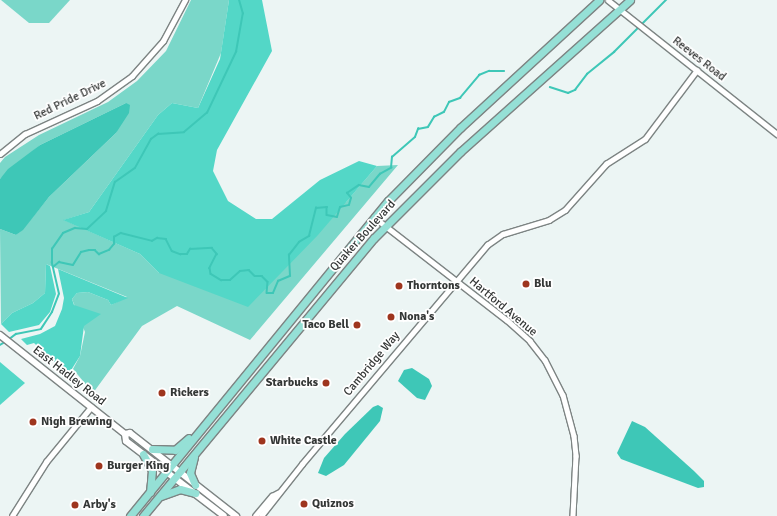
<!DOCTYPE html>
<style>
body{margin:0}
#map{position:relative;width:777px;height:516px;overflow:hidden;background:#ecf5f4;font-family:Signika,sans-serif}
div>[style]{position:absolute}
.green>*{inset:0;background:#7ad7c9}
.forest>*{inset:0;background:#53d7c7}
.water>*{inset:0;background:#3ec7b7}
.stream>*{height:1.5px;margin:-0.75px;padding:0 0.75px;transform-origin:0.75px;border-radius:0.75px;background:#3ec7b7}
.roads{filter:drop-shadow(1px 0 #7d8483) drop-shadow(-1px 0 #7d8483) drop-shadow(0 1px #7d8483) drop-shadow(0 -1px #7d8483)}
.street>*{height:4.5px;margin:-2.25px;padding:0 2.25px;transform-origin:2.25px;border-radius:2.25px;background:#fff}
.secondary>*{height:6px;margin:-3px;padding:0 3px;transform-origin:3px;border-radius:3px;background:#fff}
.primary>*{height:7px;margin:-3.5px;padding:0 3.5px;transform-origin:3.5px;border-radius:3.5px;background:#95e0d6}
.dots>*{width:11px;height:11px;translate:-50% -50%;box-sizing:border-box;border:2px solid #fff;border-radius:50%}
span{translate:-50% -50%;white-space:nowrap;text-align:center;line-height:1.15;-webkit-text-stroke:3.5px #fff;paint-order:stroke}
.street-label{font-size:12px;color:#343736}
.poi-label{font-size:12px;color:#343736;font-weight:700}
.left{translate:0 -50%;text-align:left}
.right{translate:-100% -50%;text-align:right}
</style>
<div id="map">
<div class="green">
<div style="clip-path:polygon(1px 0,70px 0,49px 23px,29px 23px)"></div>
<div style="clip-path:polygon(191px 0,229px 0,221px 53px,198px 108px,172px 103px,158px 115px,89px 212px,64px 220px,140px 254px,159px 273px,346px 202px,377px 166px,398px 165px,250px 340px,177px 306px,142px 326px,93px 393px,73px 369px,80px 356px,85px 332px,72px 299px,77px 293px,88px 292px,108px 300px,111px 305px,127px 297px,46px 264px,45px 293px,33px 303px,12px 313px,1px 324px,0 229px,16px 235px,22px 230px,49px 197px,116px 133px,126px 103px,40px 145px,0 179px,0 163px,5px 157px,39px 135px,108px 102px,137px 81px,166px 51px)"></div>
</div>
<div class="forest">
<div style="clip-path:polygon(229px 0,262px 0,272px 51px,217px 150px,213px 171px,228px 201px,256px 219px,272px 219px,320px 180px,359px 161px,377px 166px,318px 235px,248px 307px,159px 273px,140px 254px,63px 220px,89px 212px,158px 115px,172px 103px,198px 108px,220px 59px)"></div>
<div style="clip-path:polygon(46px 264px,50px 266px,56px 294px,50px 312px,39px 325px,9px 332px,1px 324px,12px 313px,33px 303px,45px 293px)"></div>
<div style="clip-path:polygon(58px 269px,128px 298px,111px 305px,108px 300px,88px 292px,77px 293px,72px 299px,74px 305px,101px 314px,84px 326px,80px 356px,68px 375px,34px 343px,27px 345px,21px 339px,40px 334px,55px 326px,62px 309px,64px 298px)"></div>
<div style="clip-path:polygon(0 362px,25px 383px,0 405px)"></div>
</div>
<div class="water">
<div style="clip-path:polygon(126px 103px,130px 105px,129px 113px,116px 133px,49px 197px,23px 230px,16px 235px,0 229px,0 179px,8px 169px,40px 145px)"></div>
<div style="clip-path:polygon(412px 368px,429px 379px,432px 386px,425px 400px,417px 398px,398px 381px,404px 370px)"></div>
<div style="clip-path:polygon(378px 405px,383px 408px,380px 421px,344px 465px,326px 476px,318px 473px,324px 458px,345px 434px,373px 407px)"></div>
<div style="clip-path:polygon(632px 421px,645px 427px,694px 471px,704px 481px,704px 487px,698px 488px,621px 459px,617px 453px)"></div>
</div>
<div class="stream">
<div style="left:550px;top:87px;width:19px;rotate:18deg"></div>
<div style="left:568px;top:93px;width:8px;rotate:-23deg"></div>
<div style="left:575px;top:90px;width:20px;rotate:-53deg"></div>
<div style="left:587px;top:74px;width:35px;rotate:-39deg"></div>
<div style="left:614px;top:52px;width:74px;rotate:-45deg"></div>
<div style="left:53px;top:267px;width:8px;rotate:-40deg"></div>
<div style="left:59px;top:262px;width:14px;rotate:12deg"></div>
<div style="left:73px;top:265px;width:15px;rotate:-58deg"></div>
<div style="left:81px;top:252px;width:8px;rotate:-14deg"></div>
<div style="left:89px;top:250px;width:6px"></div>
<div style="left:95px;top:250px;width:6px;rotate:45deg"></div>
<div style="left:99px;top:254px;width:11px;rotate:-22deg"></div>
<div style="left:109px;top:250px;width:8px;rotate:-50deg"></div>
<div style="left:114px;top:244px;width:7px;rotate:-90deg"></div>
<div style="left:114px;top:237px;width:8px;rotate:-30deg"></div>
<div style="left:121px;top:233px;width:32px;rotate:14deg"></div>
<div style="left:152px;top:241px;width:6px;rotate:-31deg"></div>
<div style="left:157px;top:238px;width:9px;rotate:6deg"></div>
<div style="left:166px;top:239px;width:13px;rotate:63deg"></div>
<div style="left:172px;top:251px;width:9px;rotate:21deg"></div>
<div style="left:180px;top:254px;width:7px"></div>
<div style="left:187px;top:254px;width:6px;rotate:-59deg"></div>
<div style="left:190px;top:249px;width:22px;rotate:-3deg"></div>
<div style="left:212px;top:248px;width:8px;rotate:50deg"></div>
<div style="left:217px;top:254px;width:16px;rotate:117deg"></div>
<div style="left:210px;top:268px;width:6px;rotate:81deg"></div>
<div style="left:211px;top:274px;width:12px;rotate:31deg"></div>
<div style="left:221px;top:280px;width:9px"></div>
<div style="left:230px;top:280px;width:13px;rotate:-42deg"></div>
<div style="left:240px;top:271px;width:9px;rotate:-6deg"></div>
<div style="left:249px;top:270px;width:8px;rotate:45deg"></div>
<div style="left:255px;top:276px;width:7px"></div>
<div style="left:262px;top:276px;width:8px;rotate:45deg"></div>
<div style="left:268px;top:282px;width:11px;rotate:95deg"></div>
<div style="left:267px;top:293px;width:6px"></div>
<div style="left:273px;top:293px;width:13px;rotate:-67deg"></div>
<div style="left:278px;top:281px;width:13px;rotate:-23deg"></div>
<div style="left:290px;top:276px;width:21px;rotate:-93deg"></div>
<div style="left:289px;top:255px;width:16px;rotate:-52deg"></div>
<div style="left:299px;top:242px;width:12px;rotate:-31deg"></div>
<div style="left:309px;top:236px;width:29px;rotate:-76deg"></div>
<div style="left:316px;top:208px;width:11px;rotate:-5deg"></div>
<div style="left:327px;top:207px;width:8px;rotate:90deg"></div>
<div style="left:327px;top:215px;width:10px;rotate:11deg"></div>
<div style="left:337px;top:217px;width:10px;rotate:-73deg"></div>
<div style="left:340px;top:207px;width:9px;rotate:-13deg"></div>
<div style="left:349px;top:205px;width:7px;rotate:-74deg"></div>
<div style="left:351px;top:198px;width:6px;rotate:-129deg"></div>
<div style="left:347px;top:193px;width:14px;rotate:-34deg"></div>
<div style="left:359px;top:185px;width:10px;rotate:11deg"></div>
<div style="left:369px;top:187px;width:17px;rotate:-50deg"></div>
<div style="left:380px;top:174px;width:13px;rotate:-29deg"></div>
<div style="left:391px;top:168px;width:11px;rotate:-85deg"></div>
<div style="left:392px;top:157px;width:30px;rotate:-41deg"></div>
<div style="left:415px;top:137px;width:9px;rotate:-69deg"></div>
<div style="left:418px;top:129px;width:10px;rotate:-11deg"></div>
<div style="left:428px;top:127px;width:12px;rotate:-59deg"></div>
<div style="left:434px;top:117px;width:11px;rotate:-27deg"></div>
<div style="left:444px;top:112px;width:11px;rotate:-63deg"></div>
<div style="left:449px;top:102px;width:12px;rotate:-20deg"></div>
<div style="left:460px;top:98px;width:30px;rotate:-50deg"></div>
<div style="left:479px;top:75px;width:11px;rotate:-22deg"></div>
<div style="left:489px;top:71px;width:15px"></div>
<div style="left:8px;top:340px;width:10px;rotate:-37deg"></div>
<div style="left:16px;top:334px;width:25px;rotate:-11deg"></div>
<div style="left:41px;top:329px;width:20px;rotate:-57deg"></div>
<div style="left:52px;top:312px;width:19px;rotate:-69deg"></div>
<div style="left:59px;top:294px;width:32px;rotate:-103deg"></div>
<div style="left:52px;top:263px;width:14px;rotate:-90deg"></div>
<div style="left:52px;top:249px;width:19px;rotate:-55deg"></div>
<div style="left:63px;top:233px;width:13px;rotate:-23deg"></div>
<div style="left:75px;top:228px;width:12px;rotate:5deg"></div>
<div style="left:87px;top:229px;width:26px;rotate:-43deg"></div>
<div style="left:106px;top:211px;width:30px;rotate:-73deg"></div>
<div style="left:115px;top:182px;width:24px;rotate:-35deg"></div>
<div style="left:135px;top:168px;width:33px;rotate:-61deg"></div>
<div style="left:151px;top:139px;width:9px;rotate:-36deg"></div>
<div style="left:158px;top:134px;width:26px;rotate:-4deg"></div>
<div style="left:184px;top:132px;width:30px;rotate:-40deg"></div>
<div style="left:207px;top:113px;width:68px;rotate:-64.6deg"></div>
<div style="left:236px;top:52px;width:39px;rotate:-80deg"></div>
<div style="left:243px;top:14px;width:15px;rotate:-106deg"></div>
<div style="left:0;top:345px;width:6px;rotate:-31deg"></div>
</div>
<div class="roads">
<div class="street">
<div style="left:608px;top:0;width:216px;rotate:38.4deg"></div>
<div style="left:0;top:154px;width:32px;rotate:-39deg"></div>
<div style="left:25px;top:134px;width:79px;rotate:-24.6deg"></div>
<div style="left:97px;top:101px;width:43px;rotate:-35.5deg"></div>
<div style="left:132px;top:76px;width:47px;rotate:-48.5deg"></div>
<div style="left:163px;top:41px;width:47px;rotate:-61.8deg"></div>
<div style="left:374px;top:217px;width:168px;rotate:37.8deg"></div>
<div style="left:507px;top:320px;width:31px;rotate:42deg"></div>
<div style="left:530px;top:341px;width:24px;rotate:52deg"></div>
<div style="left:545px;top:360px;width:39px;rotate:63deg"></div>
<div style="left:563px;top:395px;width:42px;rotate:75deg"></div>
<div style="left:574px;top:436px;width:20px;rotate:84deg"></div>
<div style="left:576px;top:456px;width:60px;rotate:92.9deg"></div>
<div style="left:12px;top:516px;width:64px;rotate:-57.8deg"></div>
<div style="left:46px;top:462px;width:71px;rotate:-50.7deg"></div>
<div style="left:255px;top:516px;width:26px;rotate:-50deg"></div>
<div style="left:272px;top:496px;width:7px;rotate:-27deg"></div>
<div style="left:261px;top:516px;width:66px;rotate:-51.7deg"></div>
<div style="left:302px;top:464px;width:287px;rotate:-49.8deg"></div>
<div style="left:487px;top:245px;width:19px;rotate:-35deg"></div>
<div style="left:503px;top:234px;width:48px;rotate:-16.9deg"></div>
<div style="left:549px;top:220px;width:19px;rotate:-32deg"></div>
<div style="left:565px;top:210px;width:62px;rotate:-48.3deg"></div>
<div style="left:606px;top:164px;width:46px;rotate:-32.7deg"></div>
<div style="left:645px;top:139px;width:86px;rotate:-53deg"></div>
</div>
<div class="secondary">
<div style="left:0;top:335px;width:159px;rotate:38.4deg"></div>
<div style="left:125px;top:434px;width:5px;rotate:-11deg"></div>
<div style="left:130px;top:433px;width:135px;rotate:38.1deg"></div>
<div style="left:125px;top:434px;width:7px;rotate:82deg"></div>
<div style="left:126px;top:441px;width:123px;rotate:37.4deg"></div>
</div>
<div class="primary">
<div style="left:152px;top:449px;width:23px;rotate:2deg"></div>
<div style="left:175px;top:450px;width:18px;rotate:-41deg"></div>
<div style="left:143px;top:454px;width:18px;rotate:61deg"></div>
<div style="left:152px;top:470px;width:22px;rotate:95deg"></div>
<div style="left:194px;top:457px;width:16px;rotate:104deg"></div>
<div style="left:190px;top:473px;width:13px;rotate:67deg"></div>
<div style="left:161px;top:496px;width:20px;rotate:-20deg"></div>
<div style="left:180px;top:489px;width:16px;rotate:15deg"></div>
<div style="left:130px;top:516px;width:407px;rotate:-50.7deg"></div>
<div style="left:388px;top:201px;width:103px;rotate:-45.4deg"></div>
<div style="left:460px;top:128px;width:189px;rotate:-42.6deg"></div>
<div style="left:143px;top:516px;width:361px;rotate:-50.3deg"></div>
<div style="left:374px;top:238px;width:122px;rotate:-45deg"></div>
<div style="left:460px;top:152px;width:228px;rotate:-41.8deg"></div>
</div>
</div>
<div class="dots">
<div style="left:526px;top:284px;background:#9e351e"></div>
<div style="left:399px;top:286px;background:#9e351e"></div>
<div style="left:391px;top:317px;background:#9e351e"></div>
<div style="left:357px;top:325px;background:#9e351e"></div>
<div style="left:326px;top:383px;background:#9e351e"></div>
<div style="left:162px;top:393px;background:#9e351e"></div>
<div style="left:33px;top:422px;background:#9e351e"></div>
<div style="left:262px;top:441px;background:#9e351e"></div>
<div style="left:99px;top:466px;background:#9e351e"></div>
<div style="left:304px;top:504px;background:#9e351e"></div>
<div style="left:75px;top:505px;background:#9e351e"></div>
</div>
<div class="street-label">
<span style="left:699px;top:59px;rotate:38deg">Reeves Road</span>
<span style="left:70px;top:100px;rotate:-26deg">Red Pride Drive</span>
<span style="left:363px;top:236px;rotate:-48deg">Quaker Boulevard</span>
<span style="left:503px;top:307px;rotate:40deg">Hartford Avenue</span>
<span style="left:372px;top:364px;rotate:-50deg">Cambridge Way</span>
<span style="left:69px;top:376px;rotate:38deg">East Hadley Road</span>
</div>
<div class="poi-label">
<span class="left" style="left:534px;top:284px">Blu</span>
<span class="left" style="left:407px;top:286px">Thorntons</span>
<span class="left" style="left:399px;top:317px">Nona's</span>
<span class="right" style="left:349px;top:325px">Taco Bell</span>
<span class="right" style="left:318px;top:383px">Starbucks</span>
<span class="left" style="left:170px;top:393px">Rickers</span>
<span class="left" style="left:41px;top:422px">Nigh Brewing</span>
<span class="left" style="left:270px;top:441px">White Castle</span>
<span class="left" style="left:107px;top:466px">Burger King</span>
<span class="left" style="left:312px;top:504px">Quiznos</span>
<span class="left" style="left:83px;top:505px">Arby's</span>
</div>
</div>
